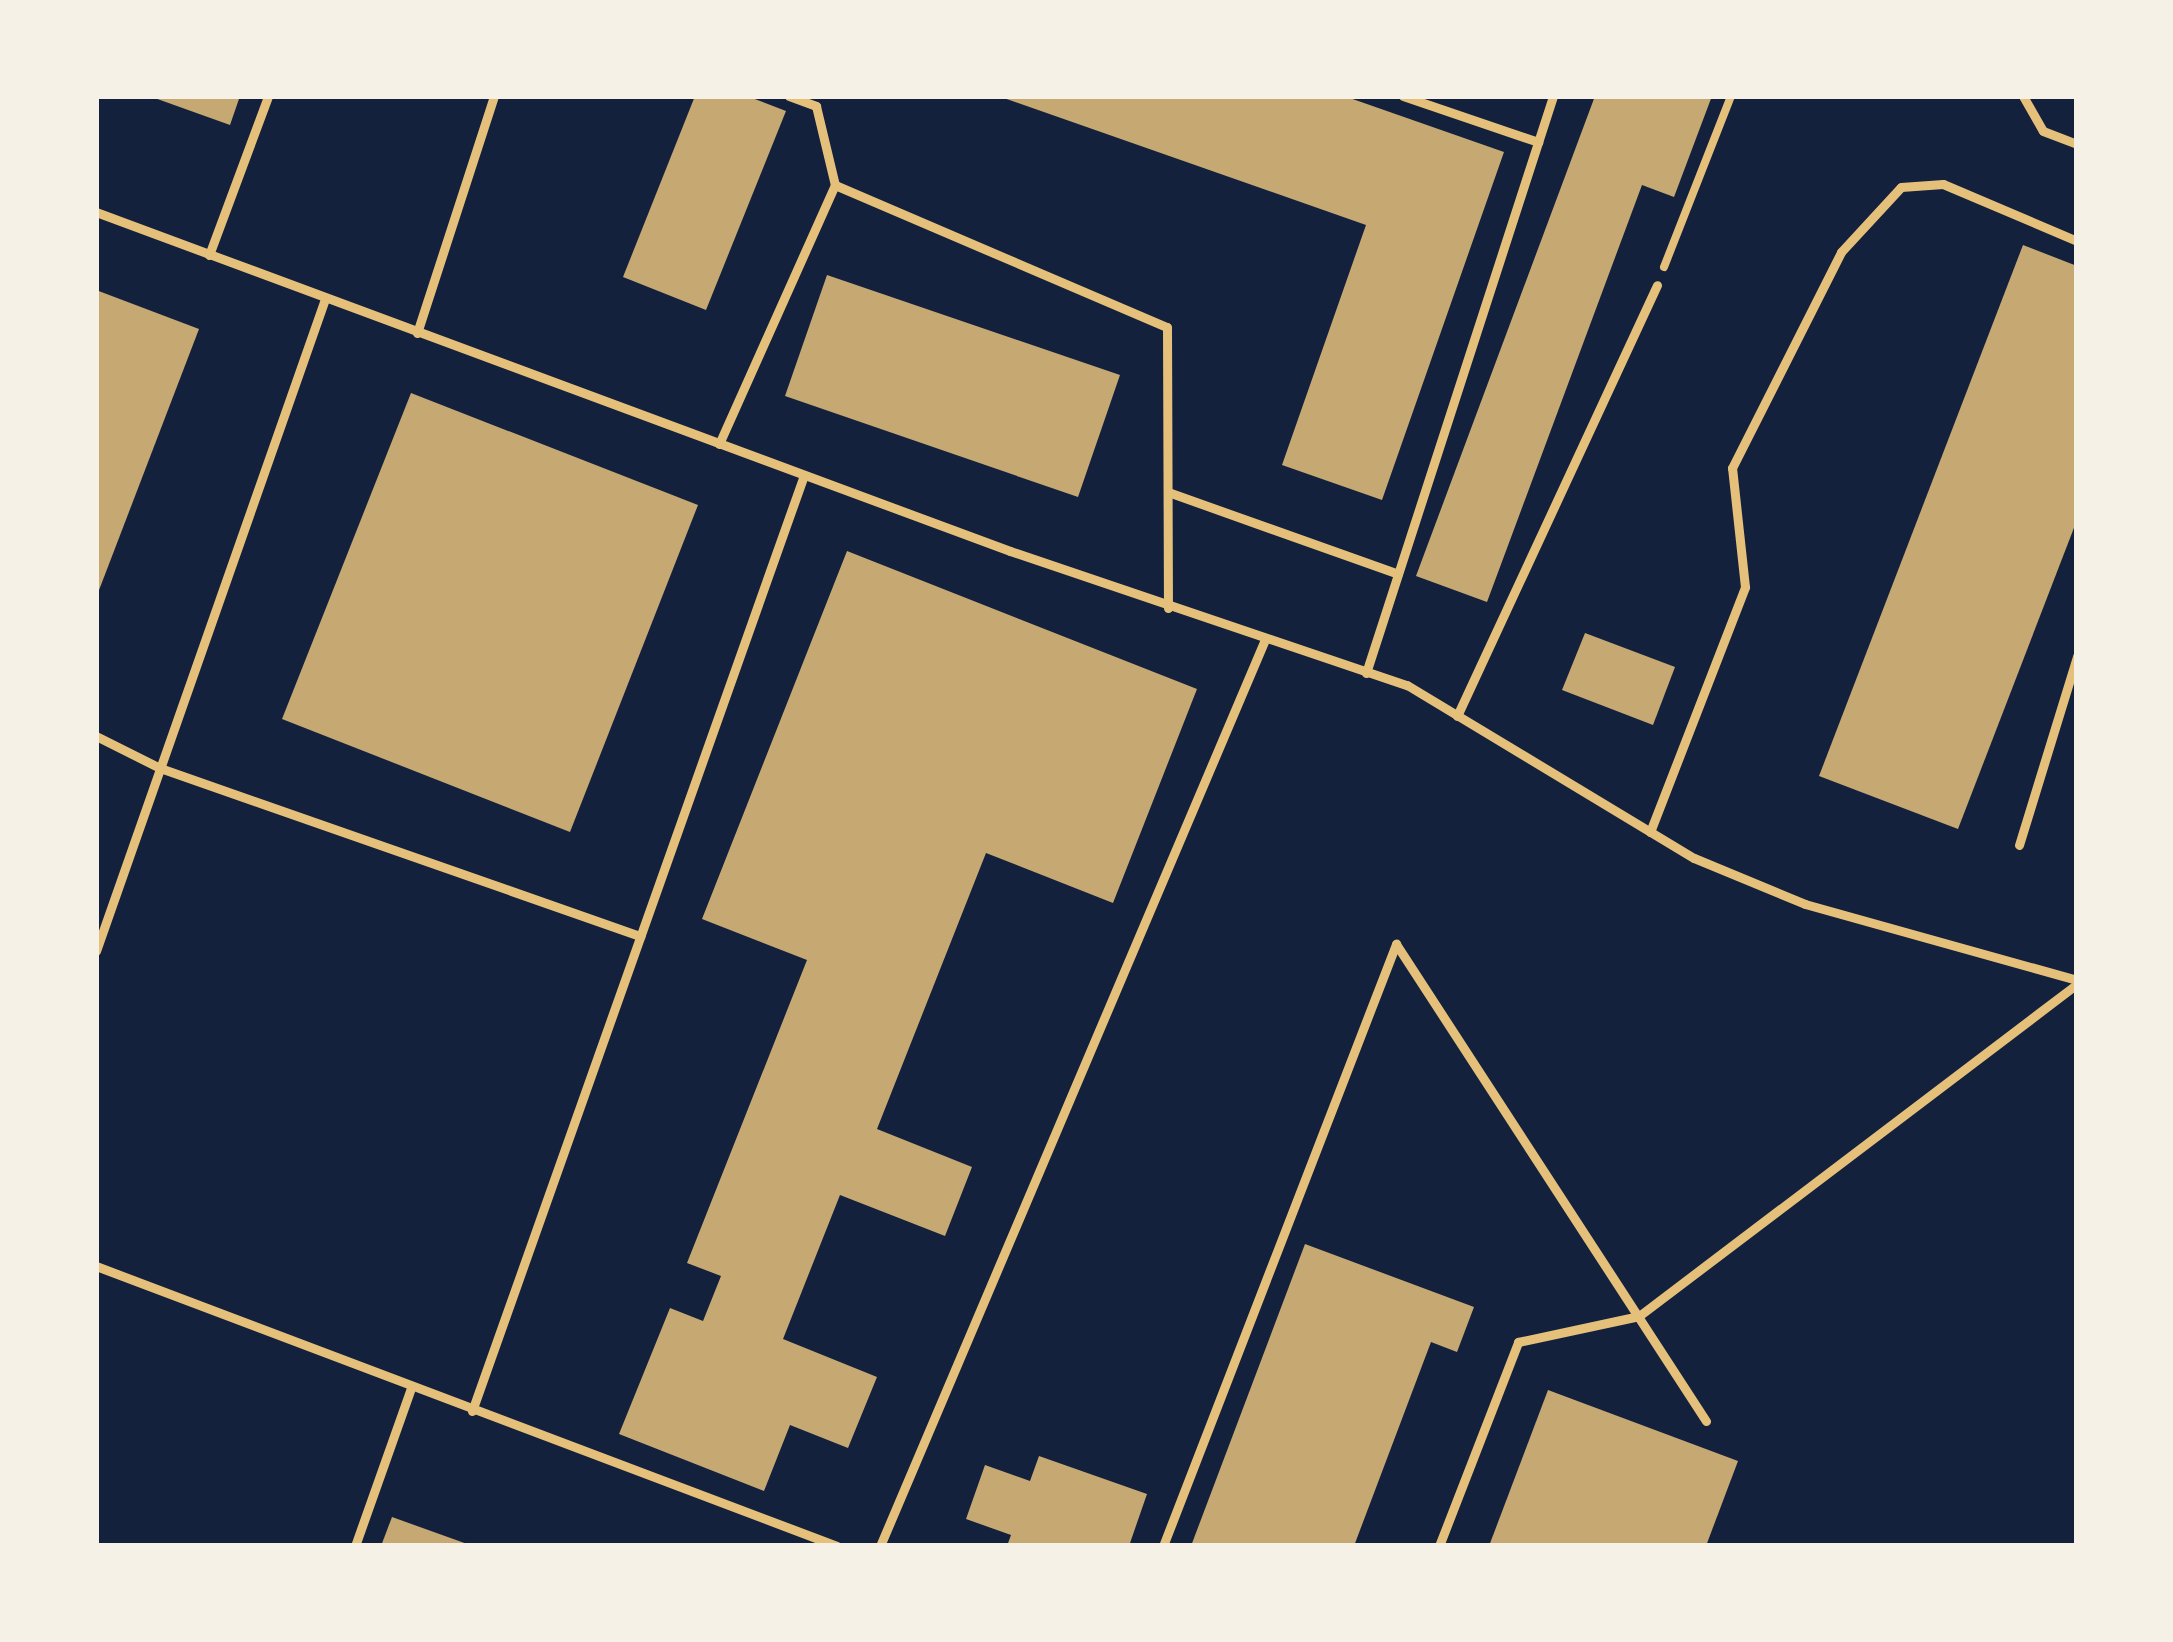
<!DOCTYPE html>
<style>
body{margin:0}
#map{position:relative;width:2173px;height:1642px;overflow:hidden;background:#14213d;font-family:"Work Sans",sans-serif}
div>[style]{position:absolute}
.building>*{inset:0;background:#c6a872}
.path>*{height:8px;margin:-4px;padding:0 4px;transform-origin:4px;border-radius:4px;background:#e5c07b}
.service>*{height:9px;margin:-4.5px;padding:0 4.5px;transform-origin:4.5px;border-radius:4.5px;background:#e5c07b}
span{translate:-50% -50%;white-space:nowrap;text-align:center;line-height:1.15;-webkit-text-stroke:12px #f6f1e7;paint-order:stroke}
.frame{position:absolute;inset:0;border:99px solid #f6f1e7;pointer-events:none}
</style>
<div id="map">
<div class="building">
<div style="clip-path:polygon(149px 96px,240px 96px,230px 125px)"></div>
<div style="clip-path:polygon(695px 96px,747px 96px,786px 111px,706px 310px,623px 277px)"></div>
<div style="clip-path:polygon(998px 96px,1344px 96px,1504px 152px,1382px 500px,1282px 465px,1366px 225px)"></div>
<div style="clip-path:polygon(1595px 96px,1712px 96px,1674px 197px,1642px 185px,1487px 602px,1416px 576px)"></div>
<div style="clip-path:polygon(2023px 245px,2077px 266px,2077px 520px,1958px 829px,1819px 776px)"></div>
<div style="clip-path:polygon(827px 275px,1120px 375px,1078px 497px,785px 396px)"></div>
<div style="clip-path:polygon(96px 290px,199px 329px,96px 598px)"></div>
<div style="clip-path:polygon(411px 393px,698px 505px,570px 832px,282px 719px)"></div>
<div style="clip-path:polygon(847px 551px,1197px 689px,1113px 903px,986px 853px,877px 1129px,972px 1167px,945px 1236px,840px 1195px,783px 1339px,877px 1377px,848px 1448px,790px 1425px,764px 1491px,619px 1434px,670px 1308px,703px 1321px,721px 1276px,687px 1263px,807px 960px,702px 919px)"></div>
<div style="clip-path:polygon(1585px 633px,1675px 667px,1653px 725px,1562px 690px)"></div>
<div style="clip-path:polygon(1305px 1244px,1474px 1307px,1457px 1352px,1431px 1342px,1354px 1546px,1191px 1546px)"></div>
<div style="clip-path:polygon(1548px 1390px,1738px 1461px,1706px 1546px,1489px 1546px)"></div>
<div style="clip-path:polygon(1039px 1456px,1147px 1494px,1129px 1546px,1007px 1546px,1011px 1535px,966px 1519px,985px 1465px,1030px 1481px)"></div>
<div style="clip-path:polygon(392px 1517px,470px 1545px,469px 1546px,381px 1546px)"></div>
</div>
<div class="path">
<div style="left:1664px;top:267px;width:184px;rotate:-68.6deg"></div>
</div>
<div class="service">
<div style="left:789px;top:96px;width:29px;rotate:20deg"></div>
<div style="left:816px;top:106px;width:81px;rotate:76.5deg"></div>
<div style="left:1403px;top:96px;width:143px;rotate:18.8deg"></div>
<div style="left:2023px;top:96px;width:40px;rotate:60.3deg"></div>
<div style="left:2043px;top:131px;width:36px;rotate:21deg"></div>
<div style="left:96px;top:212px;width:975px;rotate:20.35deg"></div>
<div style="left:1010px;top:551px;width:419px;rotate:18.7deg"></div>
<div style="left:1407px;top:685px;width:335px;rotate:31.1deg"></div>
<div style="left:1694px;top:858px;width:120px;rotate:22.5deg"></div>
<div style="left:1805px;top:904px;width:282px;rotate:15.6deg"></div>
<div style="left:209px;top:255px;width:170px;rotate:-69.6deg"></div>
<div style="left:417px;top:333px;width:249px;rotate:-72deg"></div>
<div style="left:719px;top:444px;width:284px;rotate:-65.9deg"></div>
<div style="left:835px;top:185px;width:361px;rotate:23.2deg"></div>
<div style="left:1167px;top:327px;width:281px;rotate:89.8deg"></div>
<div style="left:1168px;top:492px;width:244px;rotate:19.6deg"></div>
<div style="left:1366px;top:673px;width:607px;rotate:-72.04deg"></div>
<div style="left:1457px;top:716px;width:475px;rotate:-65.1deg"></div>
<div style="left:96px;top:736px;width:72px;rotate:26.6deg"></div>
<div style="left:160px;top:768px;width:509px;rotate:19.29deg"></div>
<div style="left:1650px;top:832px;width:263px;rotate:-68.8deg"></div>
<div style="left:1745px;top:587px;width:120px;rotate:-96.2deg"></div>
<div style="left:1732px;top:468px;width:242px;rotate:-63.2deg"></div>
<div style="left:1841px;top:252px;width:88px;rotate:-47.3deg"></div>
<div style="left:1901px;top:187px;width:42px;rotate:-4.1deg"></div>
<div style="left:1943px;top:184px;width:146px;rotate:23deg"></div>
<div style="left:2019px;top:845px;width:198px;rotate:-72.9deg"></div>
<div style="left:96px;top:951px;width:691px;rotate:-70.65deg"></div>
<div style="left:96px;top:1266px;width:792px;rotate:20.7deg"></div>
<div style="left:472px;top:1411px;width:993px;rotate:-70.47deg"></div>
<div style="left:355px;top:1546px;width:168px;rotate:-70.5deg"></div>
<div style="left:880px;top:1546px;width:982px;rotate:-66.99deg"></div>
<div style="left:1163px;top:1546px;width:646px;rotate:-68.84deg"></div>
<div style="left:1396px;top:944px;width:569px;rotate:56.98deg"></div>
<div style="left:1439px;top:1546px;width:219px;rotate:-68.8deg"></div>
<div style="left:1518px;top:1342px;width:124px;rotate:-12.1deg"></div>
<div style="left:1639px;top:1316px;width:550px;rotate:-37.16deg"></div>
</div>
<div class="frame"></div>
</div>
